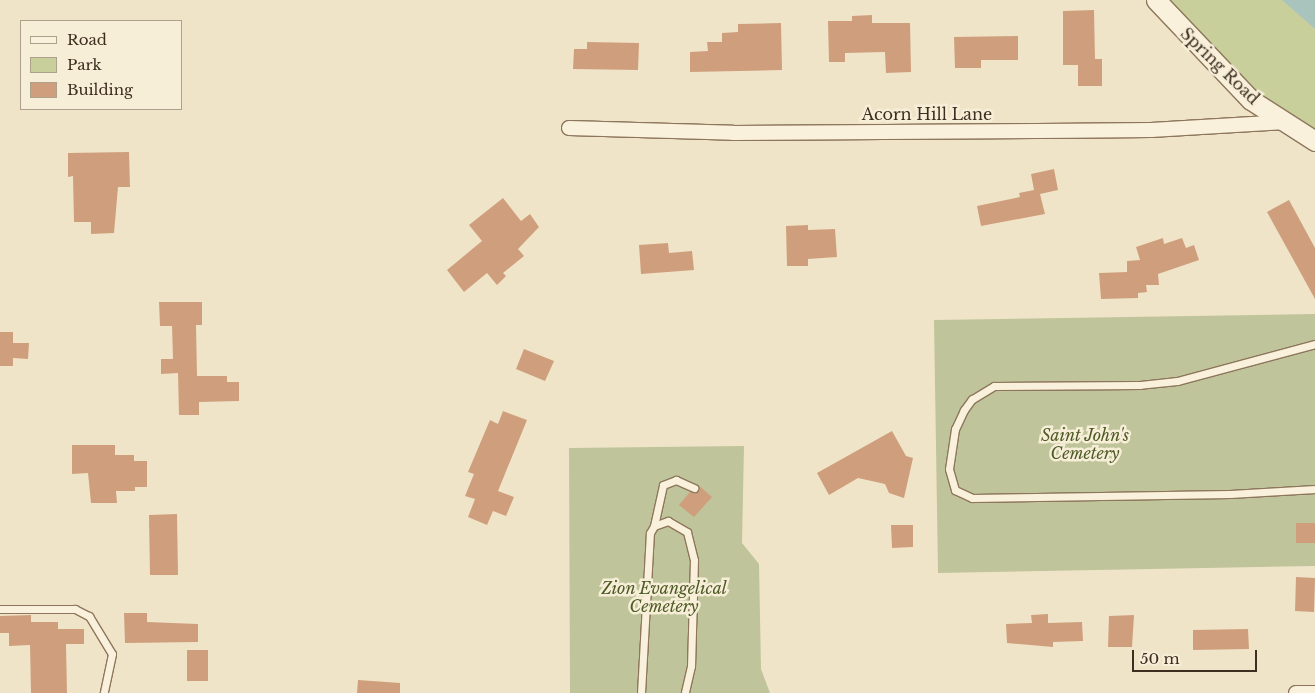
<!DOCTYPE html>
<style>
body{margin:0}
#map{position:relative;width:1315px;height:693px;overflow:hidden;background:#f0e4c8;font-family:"Libre Baskerville",serif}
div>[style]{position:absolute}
.green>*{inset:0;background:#c9cf9b}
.cemetery>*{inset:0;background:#bfc49a}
.water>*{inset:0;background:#a9c4bc}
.building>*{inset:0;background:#cf9f7d}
.roads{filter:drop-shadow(1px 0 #8d765c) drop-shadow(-1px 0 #8d765c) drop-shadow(0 1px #8d765c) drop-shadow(0 -1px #8d765c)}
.lane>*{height:7px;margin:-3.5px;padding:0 3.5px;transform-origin:3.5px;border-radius:3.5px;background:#faf1dc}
.street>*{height:14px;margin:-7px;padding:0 7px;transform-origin:7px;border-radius:7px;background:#faf1dc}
.secondary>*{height:19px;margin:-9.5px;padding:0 9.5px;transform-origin:9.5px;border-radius:9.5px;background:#faf1dc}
span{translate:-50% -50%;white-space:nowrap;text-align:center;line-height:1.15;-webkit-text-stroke:5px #f7eed8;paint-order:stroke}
.street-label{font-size:16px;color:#3d2e20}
.park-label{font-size:16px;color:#4d5a26;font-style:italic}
.legend{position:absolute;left:20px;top:20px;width:162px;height:90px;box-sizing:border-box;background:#f7eed8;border:1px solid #ada18e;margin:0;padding:6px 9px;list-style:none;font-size:15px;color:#3d2e20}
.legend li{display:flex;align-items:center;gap:10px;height:25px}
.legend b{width:25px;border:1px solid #ada18e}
.scale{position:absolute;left:1132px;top:650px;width:125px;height:22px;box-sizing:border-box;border:2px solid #3d2e20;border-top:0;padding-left:6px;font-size:15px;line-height:18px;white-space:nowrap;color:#3d2e20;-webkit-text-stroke:4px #f7eed8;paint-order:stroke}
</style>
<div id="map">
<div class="green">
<div style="clip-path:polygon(1166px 0,1315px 0,1315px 137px,1252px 95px)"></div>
</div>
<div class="cemetery">
<div style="clip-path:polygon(1315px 314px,1315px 566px,938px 573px,934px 320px)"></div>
<div style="clip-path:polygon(744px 446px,742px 543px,759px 564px,761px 669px,770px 693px,570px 693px,569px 448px)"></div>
</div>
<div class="water">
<div style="clip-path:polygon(1282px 0,1315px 0,1315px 29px)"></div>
</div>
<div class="building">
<div style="clip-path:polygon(1094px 10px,1095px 59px,1102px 59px,1102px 86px,1078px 86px,1078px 65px,1063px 65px,1063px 11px)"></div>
<div style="clip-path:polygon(872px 15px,872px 23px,910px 23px,911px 72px,886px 73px,885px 52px,845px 53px,845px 62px,829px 62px,828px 21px,852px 21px,852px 16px)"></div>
<div style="clip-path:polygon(781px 23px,782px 70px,690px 72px,690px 52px,708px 51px,707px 42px,722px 42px,722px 33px,738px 32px,738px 24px)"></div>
<div style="clip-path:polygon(1018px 36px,1018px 60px,981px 60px,981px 68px,955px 68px,954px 37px)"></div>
<div style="clip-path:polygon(587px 42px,639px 43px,638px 70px,573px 69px,574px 49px,587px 49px)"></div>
<div style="clip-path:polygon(129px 152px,130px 187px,118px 187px,114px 233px,91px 234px,91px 222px,74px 222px,73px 176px,68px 177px,68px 153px)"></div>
<div style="clip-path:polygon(1054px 169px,1058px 190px,1040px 194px,1045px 214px,981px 226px,977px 206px,1020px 197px,1019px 193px,1034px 190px,1031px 174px)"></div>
<div style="clip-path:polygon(503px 198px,521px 221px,530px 214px,539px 227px,518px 249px,524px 256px,503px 273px,506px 276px,497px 285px,487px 273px,464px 292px,447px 270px,482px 241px,469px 225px)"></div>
<div style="clip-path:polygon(1289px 200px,1315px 248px,1315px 299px,1267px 212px)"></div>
<div style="clip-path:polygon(808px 225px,808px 230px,835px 229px,837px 257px,808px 259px,808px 266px,787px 266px,786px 226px)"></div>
<div style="clip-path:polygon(1163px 238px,1164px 244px,1182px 238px,1186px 248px,1194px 245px,1199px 260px,1158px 274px,1159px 285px,1146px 285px,1147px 292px,1138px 293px,1138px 298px,1101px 299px,1099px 273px,1127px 272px,1127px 261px,1140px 260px,1136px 247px)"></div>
<div style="clip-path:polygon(668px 243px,669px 253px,692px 251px,694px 270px,641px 274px,639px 245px)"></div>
<div style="clip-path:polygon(159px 302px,202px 302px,202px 325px,196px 325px,197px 376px,227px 376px,227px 382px,239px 382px,239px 401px,199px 402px,199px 415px,179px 415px,178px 373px,161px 374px,161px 359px,173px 359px,172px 326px,160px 326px)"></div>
<div style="clip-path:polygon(0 332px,13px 332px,13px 343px,29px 343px,28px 359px,13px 358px,13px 366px,0 366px)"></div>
<div style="clip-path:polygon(524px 349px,554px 361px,545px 381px,516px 369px)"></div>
<div style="clip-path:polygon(503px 411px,527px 420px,498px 491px,514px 497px,506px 516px,493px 511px,487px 525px,468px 517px,475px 499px,465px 496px,474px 474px,468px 472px,490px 420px,498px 424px)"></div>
<div style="clip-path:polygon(892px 431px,906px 456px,913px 458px,904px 498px,889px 493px,885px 484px,858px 478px,829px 495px,817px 473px)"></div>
<div style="clip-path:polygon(72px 445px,115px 445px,115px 455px,134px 455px,134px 461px,147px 461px,147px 487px,135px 487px,135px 491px,116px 491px,117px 503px,91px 503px,88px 473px,72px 474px)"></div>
<div style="clip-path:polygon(697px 484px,712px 497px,694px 517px,679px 505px,690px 492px,697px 492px)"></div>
<div style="clip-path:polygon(177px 514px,178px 575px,150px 575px,149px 515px)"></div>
<div style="clip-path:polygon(1296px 523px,1315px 523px,1315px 543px,1296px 543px)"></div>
<div style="clip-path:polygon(891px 525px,913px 525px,913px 547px,892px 548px)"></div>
<div style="clip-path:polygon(1296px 577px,1315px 578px,1314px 612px,1295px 611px)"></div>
<div style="clip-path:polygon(124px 613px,147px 613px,147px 622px,198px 624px,198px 642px,125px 643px)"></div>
<div style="clip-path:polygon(1048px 614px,1048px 623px,1082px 622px,1083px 641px,1053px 642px,1053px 647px,1007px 643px,1006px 624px,1032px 623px,1031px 615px)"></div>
<div style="clip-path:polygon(31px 615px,31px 622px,58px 622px,58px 629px,84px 629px,84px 644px,66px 644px,67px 693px,31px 693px,30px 645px,9px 646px,9px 633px,0 633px,0 616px)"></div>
<div style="clip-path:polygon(1134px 615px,1132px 647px,1108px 647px,1109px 616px)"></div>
<div style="clip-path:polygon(1248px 629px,1249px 649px,1193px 650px,1193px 630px)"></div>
<div style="clip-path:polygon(187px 650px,208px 650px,208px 681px,187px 681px)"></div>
<div style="clip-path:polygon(358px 680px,400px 683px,400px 693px,357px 693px)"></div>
</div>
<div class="roads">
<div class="lane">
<div style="left:1315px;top:344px;width:143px;rotate:165deg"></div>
<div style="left:1177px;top:381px;width:37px;rotate:174deg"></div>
<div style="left:1140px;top:385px;width:146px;rotate:179.6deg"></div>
<div style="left:994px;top:386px;width:26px;rotate:149deg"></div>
<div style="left:972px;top:399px;width:14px;rotate:126deg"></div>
<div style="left:964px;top:410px;width:21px;rotate:115deg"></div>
<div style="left:955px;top:429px;width:40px;rotate:98.5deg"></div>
<div style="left:949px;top:469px;width:22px;rotate:74deg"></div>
<div style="left:955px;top:490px;width:19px;rotate:25deg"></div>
<div style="left:972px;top:498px;width:258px;rotate:-0.9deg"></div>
<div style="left:1230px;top:494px;width:85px;rotate:-3.4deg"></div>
<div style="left:654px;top:526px;width:42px;rotate:-77.6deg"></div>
<div style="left:663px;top:485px;width:14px;rotate:-21deg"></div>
<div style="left:676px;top:480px;width:20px;rotate:24deg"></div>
<div style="left:0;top:609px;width:75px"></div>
<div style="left:75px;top:609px;width:16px;rotate:27deg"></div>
<div style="left:89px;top:616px;width:44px;rotate:58.8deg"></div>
<div style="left:112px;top:654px;width:40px;rotate:102deg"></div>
<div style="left:641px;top:693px;width:160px;rotate:-86.8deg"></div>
<div style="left:650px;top:533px;width:8px;rotate:-60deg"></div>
<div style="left:654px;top:526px;width:15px;rotate:-20deg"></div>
<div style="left:668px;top:521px;width:22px;rotate:30deg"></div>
<div style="left:687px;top:532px;width:29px;rotate:76deg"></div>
<div style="left:694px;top:560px;width:106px;rotate:91.6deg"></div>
<div style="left:691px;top:666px;width:28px;rotate:103deg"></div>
</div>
<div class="street">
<div style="left:569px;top:128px;width:164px;rotate:1.7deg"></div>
<div style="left:733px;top:133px;width:418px;rotate:-0.4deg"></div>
<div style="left:1151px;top:130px;width:135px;rotate:-3.4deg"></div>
<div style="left:1296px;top:693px;width:19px"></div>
</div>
<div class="secondary">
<div style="left:1156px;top:0;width:138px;rotate:46.5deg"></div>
<div style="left:1251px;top:100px;width:76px;rotate:32.6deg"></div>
</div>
</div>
<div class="street-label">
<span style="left:1220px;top:66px;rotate:44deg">Spring Road</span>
<span style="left:927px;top:114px">Acorn Hill Lane</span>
</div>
<div class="park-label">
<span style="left:1085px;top:444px">Saint John's<br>Cemetery</span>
<span style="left:664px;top:597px">Zion Evangelical<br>Cemetery</span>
</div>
<ul class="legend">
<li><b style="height:6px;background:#faf1dc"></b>Road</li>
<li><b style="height:14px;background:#c9cf9b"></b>Park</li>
<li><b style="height:14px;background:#cf9f7d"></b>Building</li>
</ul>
<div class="scale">50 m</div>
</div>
